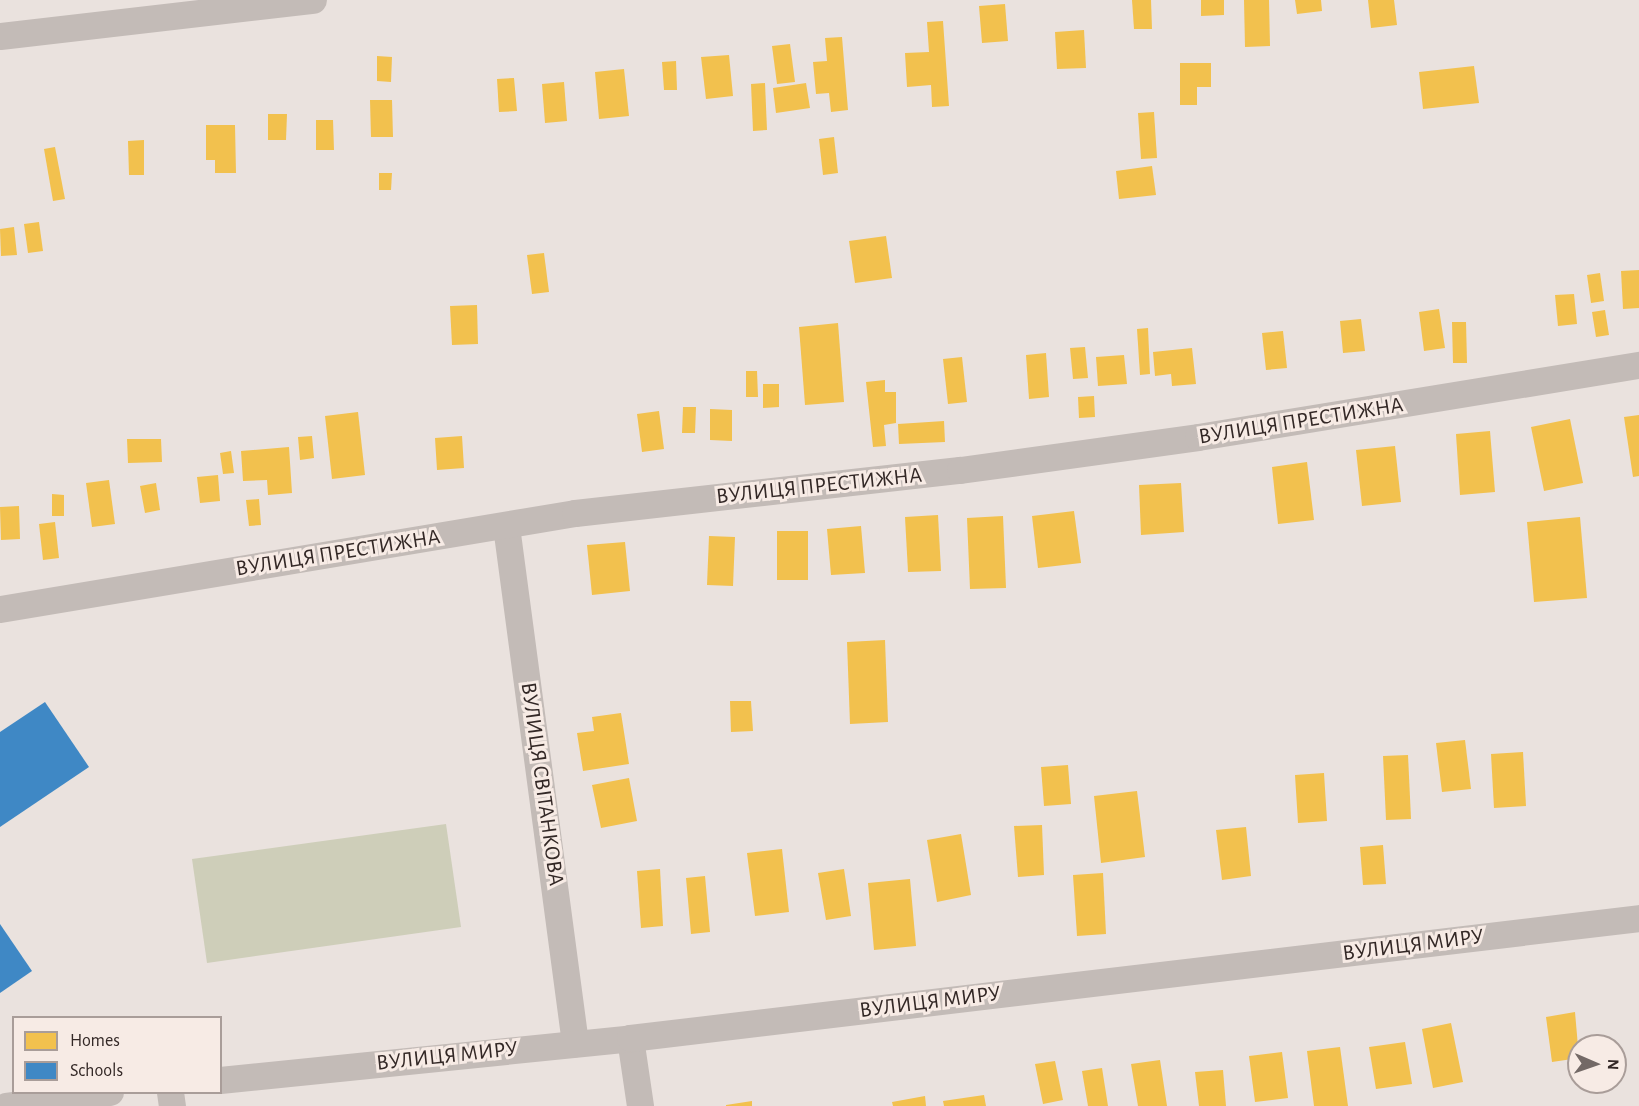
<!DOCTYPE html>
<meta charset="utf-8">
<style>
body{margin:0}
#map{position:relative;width:1639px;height:1106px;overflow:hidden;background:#eae2de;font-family:"Alegreya Sans",sans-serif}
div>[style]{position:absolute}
.green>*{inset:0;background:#ceceb9}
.homes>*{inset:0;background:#f2c14e}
.schools>*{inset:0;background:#3f88c5}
.minor>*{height:27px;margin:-13.5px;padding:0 13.5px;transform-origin:13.5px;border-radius:13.5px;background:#c3bbb7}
span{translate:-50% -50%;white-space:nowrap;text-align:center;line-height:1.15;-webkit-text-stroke:6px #f7ebe5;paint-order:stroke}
.street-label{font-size:22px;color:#332826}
.legend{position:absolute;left:12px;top:1016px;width:210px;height:78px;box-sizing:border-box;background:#f7ebe5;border:2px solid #a99d99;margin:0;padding:8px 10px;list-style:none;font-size:18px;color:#332826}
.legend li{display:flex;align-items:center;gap:12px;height:30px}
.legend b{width:30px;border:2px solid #a99d99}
.north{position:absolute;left:1567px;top:1034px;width:60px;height:60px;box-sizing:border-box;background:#f7ebe5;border:2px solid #a99d99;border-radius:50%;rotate:92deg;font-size:16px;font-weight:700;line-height:24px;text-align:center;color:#332826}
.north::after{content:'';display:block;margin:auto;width:21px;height:27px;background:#736966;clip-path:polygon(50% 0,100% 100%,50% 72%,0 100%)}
</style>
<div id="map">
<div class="green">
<div style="clip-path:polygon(446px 824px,461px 927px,207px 963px,192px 859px)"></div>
</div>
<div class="homes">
<div style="clip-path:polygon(1132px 0,1151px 0,1152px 29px,1134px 29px)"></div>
<div style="clip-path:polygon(1201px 0,1224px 0,1224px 15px,1201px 16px)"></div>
<div style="clip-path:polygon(1244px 0,1269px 0,1270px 46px,1245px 47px)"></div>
<div style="clip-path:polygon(1295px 0,1321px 0,1322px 11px,1297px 14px)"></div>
<div style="clip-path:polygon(1368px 0,1394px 0,1397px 25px,1371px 28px)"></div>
<div style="clip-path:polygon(1005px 4px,1008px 41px,982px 43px,979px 6px)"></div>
<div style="clip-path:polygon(943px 21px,949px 106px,932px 107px,931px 85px,907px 87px,905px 53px,929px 52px,927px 22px)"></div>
<div style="clip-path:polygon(1084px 30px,1086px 68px,1057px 69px,1055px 32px)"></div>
<div style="clip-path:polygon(842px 37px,848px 110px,831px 112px,829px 93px,816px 94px,813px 62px,827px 61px,825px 38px)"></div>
<div style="clip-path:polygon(790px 44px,795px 82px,777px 84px,772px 46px)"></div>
<div style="clip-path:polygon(729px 55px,733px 96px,706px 99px,701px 57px)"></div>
<div style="clip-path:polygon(377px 56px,392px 57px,391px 82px,377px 81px)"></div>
<div style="clip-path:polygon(676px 61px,677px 90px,664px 90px,662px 62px)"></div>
<div style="clip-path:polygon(1180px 63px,1211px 63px,1211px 87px,1197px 87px,1197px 105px,1180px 105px)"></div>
<div style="clip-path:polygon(1474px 66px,1479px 103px,1423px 109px,1419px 72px)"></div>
<div style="clip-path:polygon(624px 69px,629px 116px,599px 119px,595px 72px)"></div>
<div style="clip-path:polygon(514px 78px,517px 111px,499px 112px,497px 79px)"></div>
<div style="clip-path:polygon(564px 82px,567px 121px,545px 123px,542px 84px)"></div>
<div style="clip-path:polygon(765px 83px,767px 130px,753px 131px,751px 84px)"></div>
<div style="clip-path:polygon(806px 83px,810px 108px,776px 113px,773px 88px)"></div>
<div style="clip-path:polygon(370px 100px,392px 100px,393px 137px,371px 137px)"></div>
<div style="clip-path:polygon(1154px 112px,1157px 158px,1141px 159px,1138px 113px)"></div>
<div style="clip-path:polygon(268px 114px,287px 114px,286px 140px,268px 140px)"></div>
<div style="clip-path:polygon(316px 120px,333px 120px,334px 150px,316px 150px)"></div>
<div style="clip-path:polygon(206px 125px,235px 125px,236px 173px,215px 173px,215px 160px,206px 160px)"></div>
<div style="clip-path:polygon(834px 137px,838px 173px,823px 175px,819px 139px)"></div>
<div style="clip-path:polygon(144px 140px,144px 175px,129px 175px,128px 141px)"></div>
<div style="clip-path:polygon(55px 147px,65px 199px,53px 201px,44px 149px)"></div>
<div style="clip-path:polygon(1152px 166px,1156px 195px,1119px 199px,1116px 171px)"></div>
<div style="clip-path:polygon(379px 173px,392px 173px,391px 190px,379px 190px)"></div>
<div style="clip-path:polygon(39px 222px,43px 251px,28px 253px,24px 224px)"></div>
<div style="clip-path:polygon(14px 227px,17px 255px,1px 256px,0 229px)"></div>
<div style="clip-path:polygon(886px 236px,892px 278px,855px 283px,849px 241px)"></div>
<div style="clip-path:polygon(544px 253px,549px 292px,532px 294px,527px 255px)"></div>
<div style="clip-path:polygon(1639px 270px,1639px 308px,1623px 309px,1621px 271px)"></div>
<div style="clip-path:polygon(1600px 273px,1604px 301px,1591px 303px,1587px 275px)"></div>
<div style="clip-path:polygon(1574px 294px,1577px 324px,1558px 326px,1555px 295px)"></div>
<div style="clip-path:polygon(477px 305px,478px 344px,452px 345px,450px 306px)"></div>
<div style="clip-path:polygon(1439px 309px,1445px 348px,1424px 351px,1419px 312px)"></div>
<div style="clip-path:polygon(1605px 310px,1609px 335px,1596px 337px,1592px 312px)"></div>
<div style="clip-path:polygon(1361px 319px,1365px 351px,1343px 353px,1340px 321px)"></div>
<div style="clip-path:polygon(1452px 322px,1466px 322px,1467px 363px,1453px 363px)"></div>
<div style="clip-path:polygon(838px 323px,844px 402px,805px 405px,799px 327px)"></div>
<div style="clip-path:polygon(1148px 328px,1150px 374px,1140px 375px,1137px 329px)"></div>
<div style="clip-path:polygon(1283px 331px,1287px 368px,1266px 370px,1262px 333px)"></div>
<div style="clip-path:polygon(1085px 347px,1088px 378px,1073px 379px,1070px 348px)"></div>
<div style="clip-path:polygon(1192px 348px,1196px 384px,1172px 386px,1171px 374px,1155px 376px,1153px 352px)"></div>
<div style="clip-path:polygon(1046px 353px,1049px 397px,1029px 399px,1026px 355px)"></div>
<div style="clip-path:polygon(1124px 355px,1127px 384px,1098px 386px,1096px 357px)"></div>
<div style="clip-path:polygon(962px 357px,967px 402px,948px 404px,943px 359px)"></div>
<div style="clip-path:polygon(746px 371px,757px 371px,758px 397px,746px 397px)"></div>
<div style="clip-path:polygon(885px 380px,885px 392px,896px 392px,896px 423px,884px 425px,886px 446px,873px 447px,866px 382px)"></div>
<div style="clip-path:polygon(763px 384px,779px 384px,779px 407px,763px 408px)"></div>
<div style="clip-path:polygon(1094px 396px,1095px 417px,1079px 418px,1078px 397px)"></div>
<div style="clip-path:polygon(683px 407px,696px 407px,695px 433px,682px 433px)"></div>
<div style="clip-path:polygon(710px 409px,732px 410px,732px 441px,710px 440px)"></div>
<div style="clip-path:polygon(659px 411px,664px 449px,642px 452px,637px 414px)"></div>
<div style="clip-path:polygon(358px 412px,365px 475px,332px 479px,325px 416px)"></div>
<div style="clip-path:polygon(1639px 415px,1639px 476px,1633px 477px,1624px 417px)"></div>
<div style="clip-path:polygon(1570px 419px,1583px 483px,1544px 491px,1531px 427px)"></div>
<div style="clip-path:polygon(944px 421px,945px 442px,899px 444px,898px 424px)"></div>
<div style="clip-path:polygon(1490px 431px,1495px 492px,1460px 495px,1456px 434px)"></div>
<div style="clip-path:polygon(312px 436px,314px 458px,300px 460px,298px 437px)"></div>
<div style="clip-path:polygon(462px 436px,464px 468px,437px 470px,435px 438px)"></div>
<div style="clip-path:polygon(127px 439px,161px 439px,162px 462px,128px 463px)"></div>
<div style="clip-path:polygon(1395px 446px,1401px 502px,1362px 506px,1356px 450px)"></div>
<div style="clip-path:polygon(289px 447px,292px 493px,268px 495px,267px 480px,243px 481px,241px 451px)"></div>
<div style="clip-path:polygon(231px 451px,234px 473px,223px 474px,220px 453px)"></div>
<div style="clip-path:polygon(1307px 462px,1314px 520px,1278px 524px,1272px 467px)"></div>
<div style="clip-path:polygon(218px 475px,220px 501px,200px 503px,197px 477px)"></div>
<div style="clip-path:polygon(109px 480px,115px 524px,92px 527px,86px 483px)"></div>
<div style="clip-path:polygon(156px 483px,160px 510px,145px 513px,140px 486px)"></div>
<div style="clip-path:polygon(1181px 483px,1184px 532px,1141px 535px,1139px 485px)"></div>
<div style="clip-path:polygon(52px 494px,64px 495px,64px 516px,52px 516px)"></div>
<div style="clip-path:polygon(259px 499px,261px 525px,249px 526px,246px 500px)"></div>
<div style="clip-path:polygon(19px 506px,20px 539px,1px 540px,0 507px)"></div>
<div style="clip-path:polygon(1074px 511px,1081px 563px,1038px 568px,1032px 516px)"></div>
<div style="clip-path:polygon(938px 515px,941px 571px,908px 572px,905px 517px)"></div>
<div style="clip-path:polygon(1003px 516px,1006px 588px,970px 589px,967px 518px)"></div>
<div style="clip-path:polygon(1580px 517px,1587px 598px,1534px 602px,1527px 522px)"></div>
<div style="clip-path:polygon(55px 522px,59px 558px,43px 560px,39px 524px)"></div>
<div style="clip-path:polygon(861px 526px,865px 573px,831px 575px,827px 529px)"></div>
<div style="clip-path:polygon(777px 531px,808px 531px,808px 580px,777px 580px)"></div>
<div style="clip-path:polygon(709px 536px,735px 537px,733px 586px,707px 585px)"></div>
<div style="clip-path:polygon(625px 542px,630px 591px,592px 595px,587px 545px)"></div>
<div style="clip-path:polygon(885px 640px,888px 722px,850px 724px,847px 642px)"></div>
<div style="clip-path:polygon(730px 701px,751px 701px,753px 731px,731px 732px)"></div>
<div style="clip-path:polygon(621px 713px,629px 764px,583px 771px,577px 733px,594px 731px,592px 717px)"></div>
<div style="clip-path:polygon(1465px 740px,1471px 789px,1442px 792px,1436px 743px)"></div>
<div style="clip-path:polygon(1523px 752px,1526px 806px,1494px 808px,1491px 754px)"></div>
<div style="clip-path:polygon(1408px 755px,1411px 819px,1386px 820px,1383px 756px)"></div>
<div style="clip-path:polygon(1068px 765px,1071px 804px,1044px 806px,1041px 767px)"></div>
<div style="clip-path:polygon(1324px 773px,1327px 821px,1298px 823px,1295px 775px)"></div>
<div style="clip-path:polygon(629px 778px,637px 821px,601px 828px,592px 785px)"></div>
<div style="clip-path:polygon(1137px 791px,1145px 857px,1101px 863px,1094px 796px)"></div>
<div style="clip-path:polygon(1042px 825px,1044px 875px,1018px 877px,1014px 826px)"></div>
<div style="clip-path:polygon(1246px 827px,1251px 876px,1222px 880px,1216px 830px)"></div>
<div style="clip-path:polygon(961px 834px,971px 895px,937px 902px,927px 840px)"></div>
<div style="clip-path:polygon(1383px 845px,1386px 884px,1363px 885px,1360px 847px)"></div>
<div style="clip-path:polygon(782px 849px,789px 912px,755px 916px,747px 853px)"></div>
<div style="clip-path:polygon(660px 869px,663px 926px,641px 928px,637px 871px)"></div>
<div style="clip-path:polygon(844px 869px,851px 916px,826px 920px,818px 873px)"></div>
<div style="clip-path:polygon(1103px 873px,1106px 934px,1077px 936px,1073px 875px)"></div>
<div style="clip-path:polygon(705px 876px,710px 932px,691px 934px,686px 878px)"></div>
<div style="clip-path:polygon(910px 879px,916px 946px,874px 950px,868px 883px)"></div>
<div style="clip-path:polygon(1575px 1012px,1579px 1058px,1552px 1062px,1546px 1017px)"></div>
<div style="clip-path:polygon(1451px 1023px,1463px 1082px,1433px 1088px,1422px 1029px)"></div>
<div style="clip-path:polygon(1405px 1042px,1412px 1084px,1376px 1089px,1369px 1047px)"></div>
<div style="clip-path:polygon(1340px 1047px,1348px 1106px,1314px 1106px,1307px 1051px)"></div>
<div style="clip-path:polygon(1282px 1052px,1288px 1098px,1255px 1102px,1249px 1056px)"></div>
<div style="clip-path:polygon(1160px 1060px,1167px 1106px,1138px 1106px,1131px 1064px)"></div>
<div style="clip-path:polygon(1055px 1061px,1063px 1100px,1043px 1104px,1035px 1064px)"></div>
<div style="clip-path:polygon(1102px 1068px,1108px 1106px,1088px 1106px,1082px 1071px)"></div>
<div style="clip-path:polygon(1223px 1070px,1226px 1106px,1199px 1106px,1195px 1072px)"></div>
<div style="clip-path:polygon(984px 1095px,986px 1106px,944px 1106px,943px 1101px)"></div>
<div style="clip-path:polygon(925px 1096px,926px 1106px,893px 1106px,892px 1102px)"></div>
<div style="clip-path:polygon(752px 1101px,752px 1106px,726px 1106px,726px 1105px)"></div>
</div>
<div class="schools">
<div style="clip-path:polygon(45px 702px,89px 767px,0 827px,0 732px)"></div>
<div style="clip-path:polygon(0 924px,32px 971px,0 993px)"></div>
</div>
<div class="minor">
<div style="left:0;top:36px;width:315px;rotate:-6.6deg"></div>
<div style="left:506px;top:526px;width:522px;rotate:82.4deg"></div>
<div style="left:0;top:609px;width:583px;rotate:-9.48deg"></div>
<div style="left:575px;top:513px;width:387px;rotate:-6.4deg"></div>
<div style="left:960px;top:470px;width:240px;rotate:-7.9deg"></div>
<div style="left:1198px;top:437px;width:447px;rotate:-9.3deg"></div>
<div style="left:630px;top:1038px;width:69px;rotate:81.6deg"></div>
<div style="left:220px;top:1080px;width:412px;rotate:-5.8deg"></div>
<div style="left:630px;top:1038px;width:1016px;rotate:-6.78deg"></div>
<div style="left:170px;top:1092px;width:14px;rotate:82deg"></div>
<div style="left:6px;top:1106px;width:105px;rotate:-7.7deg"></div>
</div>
<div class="street-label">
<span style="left:1301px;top:421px;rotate:-9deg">ВУЛИЦЯ ПРЕСТИЖНА</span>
<span style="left:819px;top:486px;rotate:-6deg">ВУЛИЦЯ ПРЕСТИЖНА</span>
<span style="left:338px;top:553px;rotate:-9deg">ВУЛИЦЯ ПРЕСТИЖНА</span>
<span style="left:542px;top:784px;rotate:82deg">ВУЛИЦЯ СВІТАНКОВА</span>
<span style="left:1413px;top:945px;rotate:-7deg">ВУЛИЦЯ МИРУ</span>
<span style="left:930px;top:1002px;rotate:-7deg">ВУЛИЦЯ МИРУ</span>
<span style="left:447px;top:1056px;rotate:-6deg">ВУЛИЦЯ МИРУ</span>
</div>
<ul class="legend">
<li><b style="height:16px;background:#f2c14e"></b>Homes</li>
<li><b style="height:16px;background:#3f88c5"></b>Schools</li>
</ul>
<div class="north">N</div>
</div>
